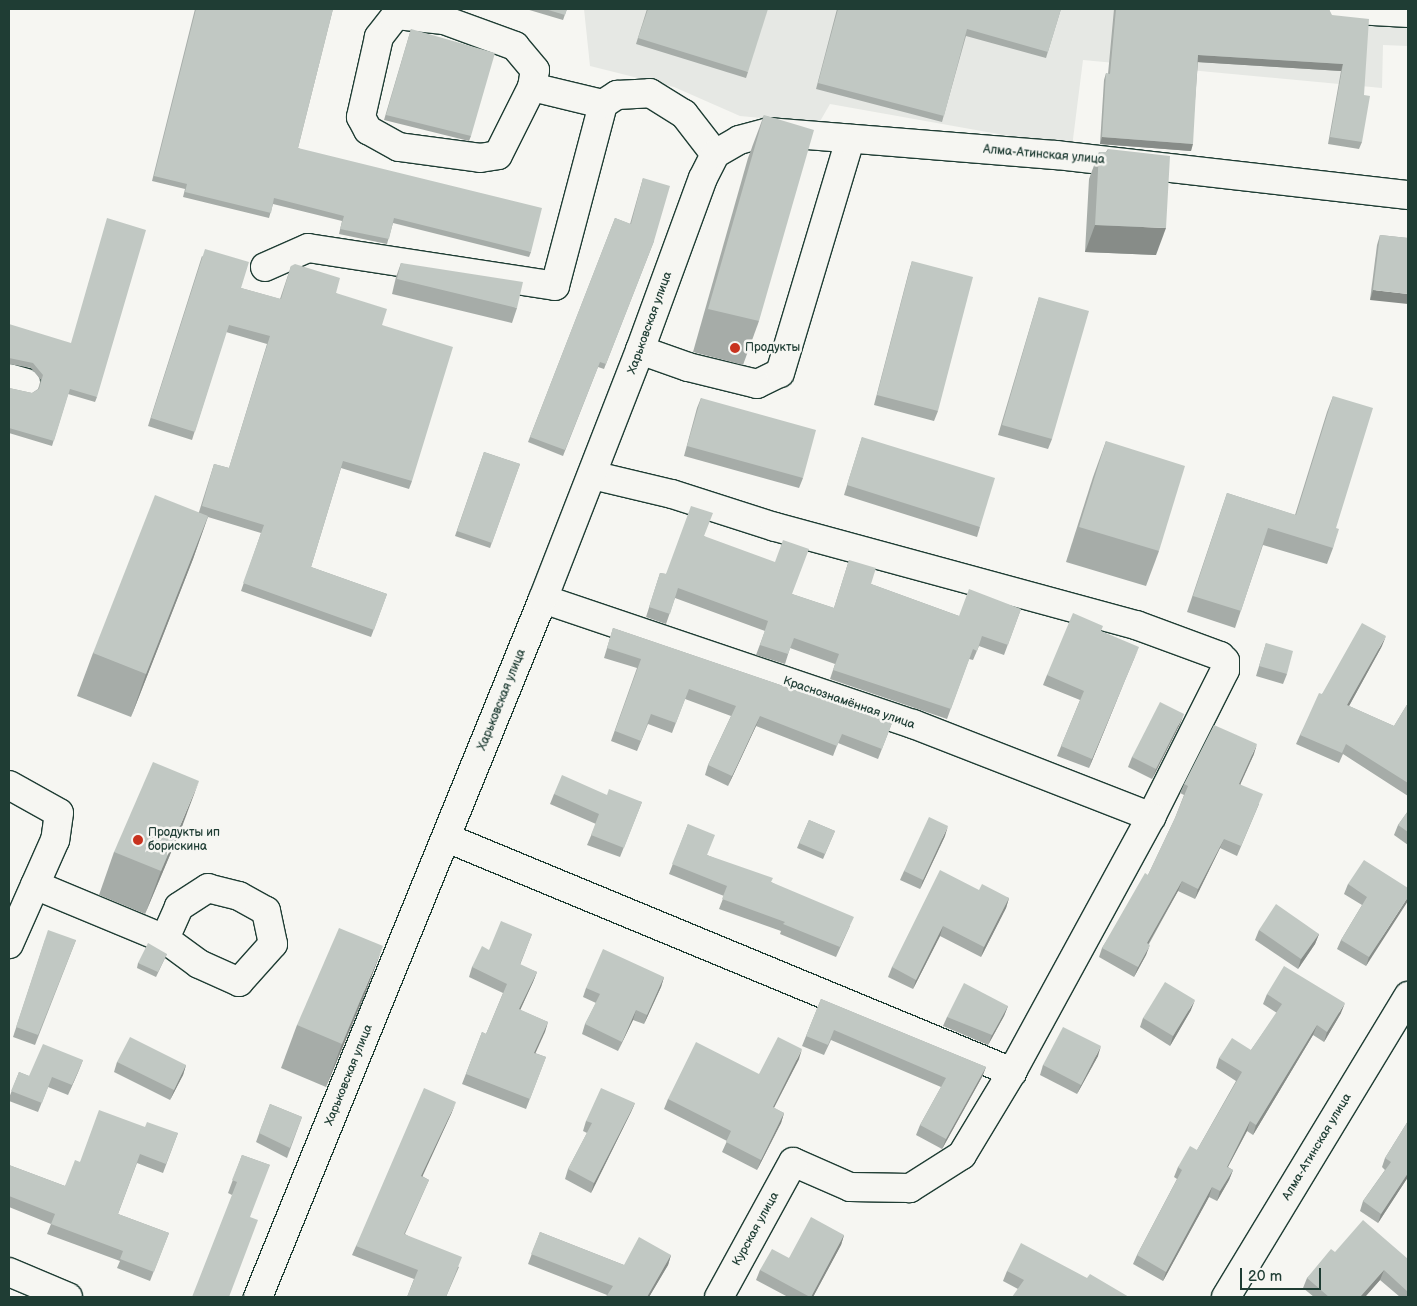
<!DOCTYPE html>
<meta charset="utf-8">
<style>
body{margin:0}
#map{position:relative;width:1417px;height:1306px;overflow:hidden;background:#f6f6f2;font-family:"Balsamiq Sans",sans-serif}
div>[style]{position:absolute}
.built>*{inset:0;background:#e6e8e4}
.roads{filter:drop-shadow(1px 0 #1f3d34) drop-shadow(-1px 0 #1f3d34) drop-shadow(0 1px #1f3d34) drop-shadow(0 -1px #1f3d34)}
.minor>*{height:28px;margin:-14px;padding:0 14px;transform-origin:14px;border-radius:14px;background:#f6f6f2}
.major>*{height:28px;margin:-14px;padding:0 14px;transform-origin:14px;border-radius:14px;background:#f6f6f2}
.wall>*{inset:0;background:#a6aca8}
.shaded-wall>*{inset:0;background:#878c88}
.building>*{inset:0;background:#c1c8c3}
.dots>*{width:14px;height:14px;translate:-50% -50%;box-sizing:border-box;border:2px solid #f6f6f2;border-radius:50%}
span{translate:-50% -50%;white-space:nowrap;text-align:center;line-height:1.15;-webkit-text-stroke:5px #f6f6f2;paint-order:stroke}
.street-label{font-size:12px;color:#1f3d34}
.poi-label{font-size:12px;color:#1f3d34}
.left{translate:0 -50%;text-align:left}
.frame{position:absolute;inset:0;border:10px solid #1f3d34;pointer-events:none}
.scale{position:absolute;left:1240px;top:1268px;width:81px;height:22px;box-sizing:border-box;border:2px solid #1f3d34;border-top:0;padding-left:6px;font-size:15px;line-height:18px;white-space:nowrap;color:#1f3d34;-webkit-text-stroke:4px #f6f6f2;paint-order:stroke}
</style>
<div id="map">
<div class="built">
<div style="clip-path:polygon(584px 9px,1408px 9px,1408px 46px,1383px 45px,1382px 88px,1083px 60px,1072px 147px,830px 104px,819px 123px,740px 116px,674px 87px,590px 66px)"></div>
</div>
<div class="roads">
<div class="minor">
<div style="left:1338px;top:9px;width:70px;rotate:3.3deg"></div>
<div style="left:532px;top:87px;width:17px;rotate:-80deg"></div>
<div style="left:535px;top:70px;width:31px;rotate:-130deg"></div>
<div style="left:515px;top:46px;width:76px;rotate:-159.9deg"></div>
<div style="left:444px;top:20px;width:48px;rotate:-174.1deg"></div>
<div style="left:396px;top:15px;width:28px;rotate:128deg"></div>
<div style="left:379px;top:37px;width:82px;rotate:102.7deg"></div>
<div style="left:361px;top:117px;width:15px;rotate:62deg"></div>
<div style="left:368px;top:130px;width:35px;rotate:29deg"></div>
<div style="left:399px;top:147px;width:82px;rotate:7.7deg"></div>
<div style="left:480px;top:158px;width:18px;rotate:-9deg"></div>
<div style="left:498px;top:155px;width:76px;rotate:-63.4deg"></div>
<div style="left:532px;top:87px;width:73px;rotate:13.5deg"></div>
<div style="left:265px;top:267px;width:47px;rotate:-23.8deg"></div>
<div style="left:308px;top:248px;width:250px;rotate:8.7deg"></div>
<div style="left:555px;top:286px;width:188px;rotate:-75.2deg"></div>
<div style="left:603px;top:104px;width:17px;rotate:-33deg"></div>
<div style="left:617px;top:95px;width:33px;rotate:-3deg"></div>
<div style="left:650px;top:93px;width:40px;rotate:32deg"></div>
<div style="left:684px;top:114px;width:51px;rotate:52.2deg"></div>
<div style="left:640px;top:350px;width:51px;rotate:19.5deg"></div>
<div style="left:688px;top:367px;width:71px;rotate:13.8deg"></div>
<div style="left:757px;top:384px;width:25px;rotate:-26deg"></div>
<div style="left:780px;top:373px;width:244px;rotate:-73.3deg"></div>
<div style="left:9px;top:378px;width:18px;rotate:16deg"></div>
<div style="left:592px;top:475px;width:82px;rotate:13.4deg"></div>
<div style="left:672px;top:494px;width:108px;rotate:17.8deg"></div>
<div style="left:775px;top:527px;width:374px;rotate:15.2deg"></div>
<div style="left:1136px;top:625px;width:90px;rotate:20.3deg"></div>
<div style="left:1220px;top:656px;width:7px;rotate:45deg"></div>
<div style="left:1225px;top:661px;width:9px;rotate:90deg"></div>
<div style="left:1225px;top:670px;width:165px;rotate:116.7deg"></div>
<div style="left:1151px;top:817px;width:290px;rotate:118.6deg"></div>
<div style="left:1012px;top:1072px;width:97px;rotate:121.1deg"></div>
<div style="left:962px;top:1155px;width:62px;rotate:147.6deg"></div>
<div style="left:910px;top:1188px;width:60px;rotate:-179deg"></div>
<div style="left:850px;top:1187px;width:62px;rotate:-156.3deg"></div>
<div style="left:793px;top:1162px;width:154px;rotate:118.7deg"></div>
<div style="left:543px;top:599px;width:391px;rotate:18.7deg"></div>
<div style="left:913px;top:724px;width:256px;rotate:21.3deg"></div>
<div style="left:9px;top:785px;width:57px;rotate:29.2deg"></div>
<div style="left:59px;top:813px;width:27px;rotate:98deg"></div>
<div style="left:55px;top:840px;width:114px;rotate:113.9deg"></div>
<div style="left:447px;top:838px;width:612px;rotate:22.5deg"></div>
<div style="left:35px;top:885px;width:141px;rotate:22.6deg"></div>
<div style="left:165px;top:939px;width:42px;rotate:36.3deg"></div>
<div style="left:199px;top:964px;width:44px;rotate:24.2deg"></div>
<div style="left:239px;top:982px;width:51px;rotate:-48.2deg"></div>
<div style="left:273px;top:944px;width:34px;rotate:-102deg"></div>
<div style="left:266px;top:911px;width:31px;rotate:-151deg"></div>
<div style="left:239px;top:896px;width:32px;rotate:-166deg"></div>
<div style="left:208px;top:888px;width:35px;rotate:147deg"></div>
<div style="left:179px;top:907px;width:35px;rotate:114deg"></div>
<div style="left:9px;top:1272px;width:64px;rotate:23deg"></div>
<div style="left:258px;top:1297px;width:754px;rotate:-67.79deg"></div>
<div style="left:543px;top:599px;width:267px;rotate:-68.7deg"></div>
<div style="left:640px;top:350px;width:183px;rotate:-69.9deg"></div>
<div style="left:703px;top:178px;width:27px;rotate:-63deg"></div>
<div style="left:715px;top:154px;width:28px;rotate:-30deg"></div>
<div style="left:739px;top:140px;width:31px;rotate:-15deg"></div>
<div style="left:769px;top:132px;width:288px;rotate:4.6deg"></div>
<div style="left:1056px;top:155px;width:354px;rotate:6.5deg"></div>
</div>
<div class="major">
<div style="left:1226px;top:1297px;width:352px;rotate:-58.8deg"></div>
</div>
</div>
<div class="wall">
<div style="clip-path:polygon(195px 9px,333px 9px,298px 148px,531px 252px,529px 257px,393px 223px,387px 244px,339px 234px,342px 221px,273px 204px,269px 218px,183px 197px,185px 189px,152px 181px)"></div>
<div style="clip-path:polygon(526px 9px,567px 9px,563px 20px)"></div>
<div style="clip-path:polygon(647px 9px,748px 72px,746px 78px,636px 44px)"></div>
<div style="clip-path:polygon(837px 9px,1061px 9px,1046px 58px,966px 36px,942px 122px,816px 89px)"></div>
<div style="clip-path:polygon(1114px 9px,1329px 9px,1362px 142px,1359px 149px,1328px 144px,1341px 71px,1198px 62px,1191px 151px,1100px 144px,1104px 80px,1106px 73px,1108px 74px)"></div>
<div style="clip-path:polygon(411px 29px,471px 136px,469px 141px,384px 120px)"></div>
<div style="clip-path:polygon(764px 115px,759px 321px,743px 365px,693px 352px,748px 158px)"></div>
<div style="clip-path:polygon(1108px 149px,1156px 255px,1085px 252px,1089px 179px,1099px 152px,1106px 152px)"></div>
<div style="clip-path:polygon(643px 178px,654px 241px,604px 369px,598px 367px,563px 456px,528px 442px,615px 218px,630px 224px)"></div>
<div style="clip-path:polygon(1380px 235px,1408px 238px,1370px 300px,1377px 245px)"></div>
<div style="clip-path:polygon(202px 256px,241px 288px,280px 299px,291px 266px,336px 293px,382px 325px,412px 481px,409px 489px,341px 468px,311px 567px,387px 594px,371px 637px,241px 591px,261px 533px,208px 517px,193px 559px,131px 717px,77px 696px,93px 653px,199px 512px,214px 464px,229px 468px,267px 344px,226px 332px,192px 440px,148px 426px)"></div>
<div style="clip-path:polygon(912px 261px,938px 411px,934px 421px,874px 405px,909px 271px)"></div>
<div style="clip-path:polygon(401px 263px,517px 308px,512px 323px,392px 294px,396px 277px)"></div>
<div style="clip-path:polygon(1039px 297px,1052px 439px,1048px 449px,998px 435px,1036px 307px)"></div>
<div style="clip-path:polygon(9px 324px,97px 397px,95px 402px,68px 394px,52px 446px,9px 433px,9px 388px,32px 393px,38px 389px,41px 380px,31px 368px,9px 364px)"></div>
<div style="clip-path:polygon(1333px 396px,1336px 528px,1333px 548px,1327px 564px,1263px 545px,1235px 628px,1187px 612px,1227px 493px,1295px 515px,1327px 412px)"></div>
<div style="clip-path:polygon(701px 398px,803px 478px,799px 488px,684px 456px,697px 408px)"></div>
<div style="clip-path:polygon(862px 437px,980px 527px,977px 537px,844px 495px)"></div>
<div style="clip-path:polygon(1106px 441px,1159px 551px,1146px 586px,1066px 562px,1093px 477px)"></div>
<div style="clip-path:polygon(484px 452px,520px 464px,490px 548px,455px 536px)"></div>
<div style="clip-path:polygon(704px 536px,792px 594px,834px 608px,849px 560px,871px 584px,959px 616px,1021px 609px,1004px 655px,979px 646px,973px 660px,969px 659px,947px 719px,830px 679px,835px 664px,790px 648px,785px 664px,756px 655px,765px 631px,675px 598px,666px 624px,646px 617px,660px 573px,666px 574px)"></div>
<div style="clip-path:polygon(613px 628px,892px 723px,878px 759px,838px 743px,833px 756px,756px 726px,728px 786px,705px 775px,708px 765px,731px 716px,685px 699px,672px 733px,648px 724px,637px 751px,611px 741px,637px 668px,604px 658px)"></div>
<div style="clip-path:polygon(1101px 631px,1135px 656px,1089px 768px,1057px 756px,1080px 700px,1043px 685px,1047px 675px)"></div>
<div style="clip-path:polygon(1266px 643px,1287px 674px,1283px 684px,1256px 676px)"></div>
<div style="clip-path:polygon(1382px 646px,1349px 706px,1394px 726px,1408px 703px,1408px 796px,1343px 754px,1339px 763px,1296px 744px,1300px 735px,1322px 694px)"></div>
<div style="clip-path:polygon(1180px 724px,1152px 779px,1128px 767px,1132px 757px)"></div>
<div style="clip-path:polygon(1254px 754px,1240px 784px,1259px 804px,1237px 856px,1220px 848px,1195px 899px,1178px 891px,1149px 944px,1146px 955px,1134px 977px,1099px 957px,1102px 948px,1148px 875px,1175px 818px,1184px 795px,1180px 793px,1184px 784px)"></div>
<div style="clip-path:polygon(554px 794px,607px 795px,642px 802px,620px 857px,587px 845px,596px 824px,550px 804px)"></div>
<div style="clip-path:polygon(1408px 811px,1408px 845px,1394px 835px,1398px 825px)"></div>
<div style="clip-path:polygon(809px 820px,835px 831px,823px 859px,797px 848px)"></div>
<div style="clip-path:polygon(183px 824px,145px 914px,99px 895px,114px 852px)"></div>
<div style="clip-path:polygon(688px 824px,707px 855px,771px 882px,850px 926px,836px 957px,780px 934px,781px 931px,719px 909px,724px 896px,669px 874px)"></div>
<div style="clip-path:polygon(945px 836px,920px 889px,900px 880px,904px 871px)"></div>
<div style="clip-path:polygon(1348px 884px,1408px 888px,1366px 966px,1337px 949px,1341px 940px,1362px 905px,1344px 894px)"></div>
<div style="clip-path:polygon(979px 890px,1009px 898px,1006px 908px,981px 957px,940px 936px,913px 989px,888px 977px,892px 967px)"></div>
<div style="clip-path:polygon(1259px 930px,1319px 934px,1315px 944px,1298px 969px,1255px 940px)"></div>
<div style="clip-path:polygon(532px 934px,520px 965px,537px 972px,533px 982px,520px 1010px,548px 1022px,535px 1053px,546px 1057px,526px 1109px,462px 1084px,482px 1032px,486px 1034px,503px 993px,469px 977px,472px 967px,489px 950px)"></div>
<div style="clip-path:polygon(45px 940px,76px 940px,35px 1045px,13px 1037px)"></div>
<div style="clip-path:polygon(167px 954px,156px 977px,137px 968px,138px 963px)"></div>
<div style="clip-path:polygon(664px 977px,661px 987px,644px 1024px,633px 1020px,618px 1051px,582px 1034px,585px 1024px,596px 1003px,583px 997px,586px 988px)"></div>
<div style="clip-path:polygon(367px 989px,326px 1087px,281px 1068px,297px 1025px)"></div>
<div style="clip-path:polygon(1267px 994px,1341px 1013px,1324px 1042px,1313px 1035px,1253px 1135px,1247px 1131px,1228px 1167px,1233px 1170px,1229px 1180px,1217px 1201px,1209px 1197px,1163px 1281px,1133px 1264px,1137px 1255px,1177px 1179px,1174px 1177px,1178px 1167px,1197px 1150px,1236px 1081px,1216px 1068px,1219px 1058px,1251px 1050px,1277px 1013px,1263px 1004px)"></div>
<div style="clip-path:polygon(821px 999px,986px 1067px,982px 1077px,942px 1149px,916px 1135px,920px 1125px,941px 1087px,831px 1040px,824px 1055px,802px 1046px)"></div>
<div style="clip-path:polygon(1008px 1006px,1004px 1016px,988px 1045px,943px 1026px,947px 1017px)"></div>
<div style="clip-path:polygon(1191px 1010px,1170px 1046px,1140px 1027px,1143px 1018px)"></div>
<div style="clip-path:polygon(1098px 1056px,1077px 1094px,1040px 1075px,1043px 1065px)"></div>
<div style="clip-path:polygon(799px 1059px,774px 1108px,784px 1113px,781px 1123px,757px 1170px,722px 1152px,727px 1141px,664px 1109px,668px 1099px,759px 1074px)"></div>
<div style="clip-path:polygon(83px 1060px,68px 1095px,48px 1087px,38px 1112px,9px 1101px,9px 1098px,19px 1072px,29px 1076px)"></div>
<div style="clip-path:polygon(117px 1062px,186px 1065px,183px 1075px,170px 1100px,114px 1072px)"></div>
<div style="clip-path:polygon(635px 1103px,631px 1112px,591px 1193px,565px 1179px,568px 1169px,587px 1133px,583px 1131px,586px 1121px)"></div>
<div style="clip-path:polygon(270px 1104px,302px 1117px,287px 1158px,256px 1142px)"></div>
<div style="clip-path:polygon(452px 1112px,422px 1176px,429px 1180px,405px 1234px,459px 1267px,446px 1297px,407px 1297px,414px 1279px,352px 1255px,356px 1246px)"></div>
<div style="clip-path:polygon(1408px 1121px,1408px 1177px,1378px 1223px,1360px 1211px,1363px 1201px,1385px 1170px,1382px 1167px,1385px 1158px)"></div>
<div style="clip-path:polygon(145px 1127px,178px 1133px,163px 1173px,137px 1163px,118px 1214px,169px 1233px,150px 1281px,117px 1268px,120px 1261px,47px 1234px,51px 1224px,9px 1207px,9px 1165px,65px 1186px,80px 1162px)"></div>
<div style="clip-path:polygon(242px 1155px,270px 1165px,232px 1195px,228px 1193px)"></div>
<div style="clip-path:polygon(540px 1232px,624px 1265px,671px 1255px,668px 1265px,649px 1297px,606px 1297px,607px 1295px,528px 1264px)"></div>
<div style="clip-path:polygon(844px 1235px,841px 1245px,813px 1297px,788px 1297px,756px 1280px,760px 1270px,789px 1258px)"></div>
<div style="clip-path:polygon(1335px 1252px,1408px 1259px,1408px 1297px,1400px 1297px,1380px 1280px,1365px 1297px,1314px 1297px,1303px 1288px,1307px 1278px)"></div>
<div style="clip-path:polygon(1007px 1271px,1087px 1278px,1018px 1289px,1003px 1281px)"></div>
</div>
<div class="shaded-wall">
<div style="clip-path:polygon(1198px 55px,1343px 64px,1341px 71px,1196px 62px)"></div>
<div style="clip-path:polygon(1102px 137px,1193px 144px,1191px 151px,1100px 144px)"></div>
<div style="clip-path:polygon(1095px 225px,1166px 228px,1156px 255px,1085px 252px)"></div>
<div style="clip-path:polygon(1373px 290px,1408px 294px,1408px 304px,1370px 300px)"></div>
<div style="clip-path:polygon(208px 516px,193px 559px,131px 717px,146px 674px)"></div>
<div style="clip-path:polygon(1386px 636px,1382px 646px,1344px 715px,1347px 705px)"></div>
<div style="clip-path:polygon(1139px 647px,1135px 656px,1089px 768px,1092px 759px)"></div>
<div style="clip-path:polygon(1184px 714px,1180px 724px,1152px 779px,1156px 769px)"></div>
<div style="clip-path:polygon(760px 716px,756px 726px,728px 786px,732px 776px)"></div>
<div style="clip-path:polygon(1257px 744px,1254px 754px,1236px 794px,1239px 784px)"></div>
<div style="clip-path:polygon(199px 781px,183px 824px,145px 914px,161px 871px)"></div>
<div style="clip-path:polygon(948px 826px,945px 836px,920px 889px,923px 880px)"></div>
<div style="clip-path:polygon(1224px 839px,1220px 848px,1195px 899px,1198px 889px)"></div>
<div style="clip-path:polygon(1182px 881px,1178px 891px,1143px 953px,1147px 943px)"></div>
<div style="clip-path:polygon(1408px 897px,1408px 901px,1366px 966px,1369px 957px)"></div>
<div style="clip-path:polygon(1009px 898px,1006px 908px,981px 957px,984px 947px)"></div>
<div style="clip-path:polygon(943px 926px,940px 936px,913px 989px,916px 980px)"></div>
<div style="clip-path:polygon(1319px 934px,1315px 944px,1298px 969px,1301px 959px)"></div>
<div style="clip-path:polygon(1150px 945px,1146px 955px,1134px 977px,1138px 967px)"></div>
<div style="clip-path:polygon(383px 946px,367px 989px,326px 1087px,342px 1044px)"></div>
<div style="clip-path:polygon(537px 972px,533px 982px,516px 1019px,519px 1009px)"></div>
<div style="clip-path:polygon(664px 977px,661px 987px,644px 1024px,647px 1015px)"></div>
<div style="clip-path:polygon(1195px 1000px,1191px 1010px,1170px 1046px,1173px 1036px)"></div>
<div style="clip-path:polygon(1345px 1003px,1341px 1013px,1324px 1042px,1327px 1032px)"></div>
<div style="clip-path:polygon(1008px 1006px,1004px 1016px,988px 1045px,992px 1035px)"></div>
<div style="clip-path:polygon(636px 1010px,633px 1020px,618px 1051px,622px 1042px)"></div>
<div style="clip-path:polygon(548px 1022px,545px 1032px,531px 1063px,534px 1053px)"></div>
<div style="clip-path:polygon(1317px 1025px,1313px 1035px,1253px 1135px,1256px 1125px)"></div>
<div style="clip-path:polygon(1101px 1046px,1098px 1056px,1077px 1094px,1081px 1085px)"></div>
<div style="clip-path:polygon(802px 1049px,799px 1059px,769px 1117px,773px 1107px)"></div>
<div style="clip-path:polygon(83px 1060px,79px 1070px,68px 1095px,72px 1085px)"></div>
<div style="clip-path:polygon(186px 1065px,183px 1075px,170px 1100px,174px 1090px)"></div>
<div style="clip-path:polygon(986px 1067px,982px 1077px,942px 1149px,946px 1139px)"></div>
<div style="clip-path:polygon(456px 1102px,452px 1112px,418px 1186px,421px 1176px)"></div>
<div style="clip-path:polygon(635px 1103px,631px 1112px,591px 1193px,594px 1183px)"></div>
<div style="clip-path:polygon(784px 1113px,781px 1123px,757px 1170px,761px 1160px)"></div>
<div style="clip-path:polygon(1250px 1121px,1247px 1131px,1223px 1176px,1227px 1167px)"></div>
<div style="clip-path:polygon(1233px 1170px,1229px 1180px,1217px 1201px,1220px 1191px)"></div>
<div style="clip-path:polygon(1408px 1173px,1408px 1177px,1378px 1223px,1381px 1214px)"></div>
<div style="clip-path:polygon(1212px 1187px,1209px 1197px,1163px 1281px,1166px 1272px)"></div>
<div style="clip-path:polygon(844px 1235px,841px 1245px,813px 1297px,811px 1297px)"></div>
<div style="clip-path:polygon(671px 1255px,668px 1265px,649px 1297px,647px 1297px)"></div>
<div style="clip-path:polygon(1384px 1270px,1380px 1280px,1365px 1297px,1360px 1297px)"></div>
</div>
<div class="building">
<div style="clip-path:polygon(196px 9px,333px 9px,298px 148px,542px 208px,531px 252px,394px 218px,389px 239px,340px 229px,344px 216px,274px 198px,271px 213px,185px 192px,187px 184px,154px 176px)"></div>
<div style="clip-path:polygon(545px 9px,567px 9px,565px 15px)"></div>
<div style="clip-path:polygon(648px 9px,768px 9px,748px 72px,638px 38px)"></div>
<div style="clip-path:polygon(838px 9px,1061px 9px,1048px 52px,967px 29px,944px 116px,818px 83px)"></div>
<div style="clip-path:polygon(1116px 9px,1329px 9px,1332px 15px,1369px 19px,1364px 95px,1370px 96px,1362px 142px,1330px 137px,1343px 64px,1198px 55px,1193px 144px,1102px 137px,1106px 73px,1110px 74px)"></div>
<div style="clip-path:polygon(411px 29px,495px 53px,471px 136px,386px 115px)"></div>
<div style="clip-path:polygon(764px 115px,814px 130px,759px 321px,708px 309px)"></div>
<div style="clip-path:polygon(1108px 149px,1170px 156px,1166px 228px,1095px 225px,1099px 152px,1107px 152px)"></div>
<div style="clip-path:polygon(643px 178px,670px 186px,654px 241px,606px 364px,600px 362px,565px 450px,530px 437px,615px 218px,631px 224px)"></div>
<div style="clip-path:polygon(107px 218px,146px 230px,97px 397px,70px 389px,54px 441px,9px 428px,9px 388px,32px 393px,39px 389px,43px 375px,33px 363px,9px 358px,9px 324px,71px 343px)"></div>
<div style="clip-path:polygon(1380px 235px,1408px 238px,1408px 294px,1373px 290px)"></div>
<div style="clip-path:polygon(205px 249px,249px 262px,241px 288px,281px 299px,291px 266px,295px 264px,340px 278px,336px 293px,387px 309px,382px 325px,453px 347px,412px 481px,343px 461px,311px 567px,387px 594px,374px 630px,243px 583px,264px 525px,202px 506px,214px 464px,229px 468px,270px 336px,229px 325px,195px 432px,151px 418px)"></div>
<div style="clip-path:polygon(912px 261px,973px 277px,938px 411px,877px 395px)"></div>
<div style="clip-path:polygon(401px 263px,523px 282px,517px 308px,397px 279px)"></div>
<div style="clip-path:polygon(1039px 297px,1089px 311px,1052px 439px,1002px 425px)"></div>
<div style="clip-path:polygon(1333px 396px,1373px 408px,1336px 528px,1339px 529px,1333px 548px,1268px 528px,1241px 611px,1193px 596px,1227px 493px,1296px 515px)"></div>
<div style="clip-path:polygon(701px 398px,816px 430px,803px 478px,687px 446px)"></div>
<div style="clip-path:polygon(862px 437px,995px 478px,980px 527px,847px 485px)"></div>
<div style="clip-path:polygon(1106px 441px,1185px 466px,1159px 551px,1079px 527px)"></div>
<div style="clip-path:polygon(484px 452px,520px 464px,492px 543px,457px 531px)"></div>
<div style="clip-path:polygon(155px 495px,208px 516px,146px 674px,93px 653px)"></div>
<div style="clip-path:polygon(691px 506px,713px 513px,704px 536px,775px 562px,783px 540px,809px 549px,792px 594px,834px 608px,849px 560px,876px 568px,871px 584px,959px 616px,969px 589px,1021px 609px,1008px 645px,982px 636px,977px 651px,973px 649px,951px 709px,833px 670px,839px 654px,794px 638px,788px 654px,760px 645px,768px 621px,678px 588px,670px 614px,649px 607px,660px 573px,666px 574px)"></div>
<div style="clip-path:polygon(1073px 613px,1103px 626px,1101px 631px,1139px 647px,1092px 759px,1061px 746px,1084px 691px,1047px 675px)"></div>
<div style="clip-path:polygon(1362px 623px,1386px 636px,1347px 705px,1394px 726px,1408px 703px,1408px 783px,1346px 744px,1342px 753px,1300px 735px,1319px 693px,1322px 694px)"></div>
<div style="clip-path:polygon(613px 628px,892px 723px,882px 749px,842px 734px,837px 746px,760px 716px,732px 776px,708px 765px,736px 706px,689px 689px,676px 723px,651px 714px,641px 741px,615px 731px,641px 659px,607px 648px)"></div>
<div style="clip-path:polygon(1266px 643px,1293px 651px,1287px 674px,1259px 666px)"></div>
<div style="clip-path:polygon(1160px 702px,1184px 714px,1156px 769px,1132px 757px)"></div>
<div style="clip-path:polygon(1214px 725px,1257px 744px,1239px 784px,1263px 794px,1241px 846px,1224px 839px,1198px 889px,1182px 881px,1147px 943px,1150px 945px,1138px 967px,1102px 948px,1145px 873px,1148px 875px,1175px 818px,1188px 786px,1184px 784px)"></div>
<div style="clip-path:polygon(153px 762px,199px 781px,161px 871px,114px 852px)"></div>
<div style="clip-path:polygon(562px 775px,607px 795px,609px 789px,642px 802px,624px 848px,591px 835px,599px 814px,554px 794px)"></div>
<div style="clip-path:polygon(1408px 811px,1408px 832px,1398px 825px)"></div>
<div style="clip-path:polygon(929px 817px,948px 826px,923px 880px,904px 871px)"></div>
<div style="clip-path:polygon(809px 820px,835px 831px,825px 854px,799px 843px)"></div>
<div style="clip-path:polygon(688px 824px,715px 835px,707px 855px,773px 878px,771px 882px,854px 917px,840px 947px,783px 924px,785px 922px,722px 899px,727px 886px,672px 864px)"></div>
<div style="clip-path:polygon(1364px 860px,1408px 888px,1408px 897px,1369px 957px,1341px 940px,1367px 897px,1348px 884px)"></div>
<div style="clip-path:polygon(940px 870px,979px 890px,982px 884px,1009px 898px,984px 947px,943px 926px,916px 980px,892px 967px)"></div>
<div style="clip-path:polygon(1276px 904px,1319px 934px,1301px 959px,1259px 930px)"></div>
<div style="clip-path:polygon(501px 921px,532px 934px,520px 964px,537px 972px,519px 1009px,548px 1022px,534px 1053px,546px 1057px,530px 1099px,466px 1074px,482px 1032px,486px 1034px,507px 984px,472px 967px,482px 946px,489px 950px)"></div>
<div style="clip-path:polygon(339px 928px,383px 946px,342px 1044px,297px 1025px)"></div>
<div style="clip-path:polygon(48px 930px,76px 940px,38px 1035px,16px 1027px)"></div>
<div style="clip-path:polygon(148px 943px,167px 954px,158px 972px,138px 963px)"></div>
<div style="clip-path:polygon(603px 949px,664px 977px,647px 1015px,636px 1010px,622px 1042px,585px 1024px,600px 994px,586px 988px)"></div>
<div style="clip-path:polygon(1284px 966px,1345px 1003px,1327px 1032px,1317px 1025px,1256px 1125px,1250px 1121px,1227px 1167px,1233px 1170px,1220px 1191px,1212px 1187px,1166px 1272px,1137px 1255px,1182px 1170px,1178px 1167px,1190px 1146px,1197px 1150px,1242px 1072px,1219px 1058px,1232px 1038px,1251px 1050px,1282px 1004px,1267px 994px)"></div>
<div style="clip-path:polygon(1165px 982px,1195px 1000px,1173px 1036px,1143px 1018px)"></div>
<div style="clip-path:polygon(964px 983px,1008px 1006px,992px 1035px,947px 1017px)"></div>
<div style="clip-path:polygon(821px 999px,986px 1067px,946px 1139px,920px 1125px,946px 1078px,834px 1030px,828px 1045px,806px 1036px)"></div>
<div style="clip-path:polygon(1063px 1027px,1101px 1046px,1081px 1085px,1043px 1065px)"></div>
<div style="clip-path:polygon(130px 1037px,186px 1065px,174px 1090px,117px 1062px)"></div>
<div style="clip-path:polygon(778px 1037px,802px 1049px,773px 1107px,784px 1113px,761px 1160px,726px 1142px,731px 1131px,668px 1099px,696px 1042px,759px 1074px)"></div>
<div style="clip-path:polygon(43px 1044px,83px 1060px,72px 1085px,52px 1077px,42px 1103px,11px 1091px,19px 1072px,29px 1076px)"></div>
<div style="clip-path:polygon(424px 1088px,456px 1102px,421px 1176px,429px 1180px,404px 1234px,462px 1257px,446px 1297px,407px 1297px,418px 1270px,356px 1246px)"></div>
<div style="clip-path:polygon(601px 1088px,635px 1103px,594px 1183px,568px 1169px,592px 1123px,586px 1121px)"></div>
<div style="clip-path:polygon(270px 1104px,302px 1117px,290px 1148px,259px 1133px)"></div>
<div style="clip-path:polygon(99px 1110px,145px 1127px,147px 1122px,178px 1133px,166px 1164px,140px 1154px,118px 1214px,169px 1233px,154px 1272px,120px 1259px,123px 1251px,51px 1224px,55px 1214px,9px 1196px,9px 1165px,65px 1186px,75px 1160px,80px 1162px)"></div>
<div style="clip-path:polygon(1408px 1121px,1408px 1173px,1381px 1214px,1363px 1201px,1391px 1162px,1385px 1158px)"></div>
<div style="clip-path:polygon(242px 1155px,270px 1165px,250px 1217px,258px 1220px,229px 1297px,192px 1297px,237px 1182px,232px 1180px)"></div>
<div style="clip-path:polygon(811px 1217px,844px 1235px,811px 1297px,810px 1297px,760px 1270px,772px 1249px,789px 1258px)"></div>
<div style="clip-path:polygon(1363px 1220px,1408px 1259px,1408px 1292px,1384px 1270px,1360px 1297px,1329px 1297px,1307px 1278px,1331px 1249px,1335px 1252px)"></div>
<div style="clip-path:polygon(540px 1232px,624px 1265px,639px 1237px,671px 1255px,647px 1297px,606px 1297px,613px 1286px,531px 1254px)"></div>
<div style="clip-path:polygon(1021px 1243px,1087px 1278px,1090px 1274px,1129px 1297px,1012px 1297px,1024px 1280px,1007px 1271px)"></div>
</div>
<div class="dots">
<div style="left:735px;top:348px;background:#c8321e"></div>
<div style="left:138px;top:840px;background:#c8321e"></div>
</div>
<div class="street-label">
<span style="left:1044px;top:155px;rotate:5deg">Алма-Атинская улица</span>
<span style="left:650px;top:323px;rotate:-70deg">Харьковская улица</span>
<span style="left:502px;top:700px;rotate:-68deg">Харьковская улица</span>
<span style="left:849px;top:703px;rotate:19deg">Краснознамённая улица</span>
<span style="left:349px;top:1075px;rotate:-68deg">Харьковская улица</span>
<span style="left:1317px;top:1147px;rotate:-59deg">Алма-Атинская улица</span>
<span style="left:756px;top:1229px;rotate:-61deg">Курская улица</span>
</div>
<div class="poi-label">
<span class="left" style="left:745px;top:348px">Продукты</span>
<span class="left" style="left:148px;top:840px">Продукты ип<br>борискина</span>
</div>
<div class="frame"></div>
<div class="scale">20 m</div>
</div>
